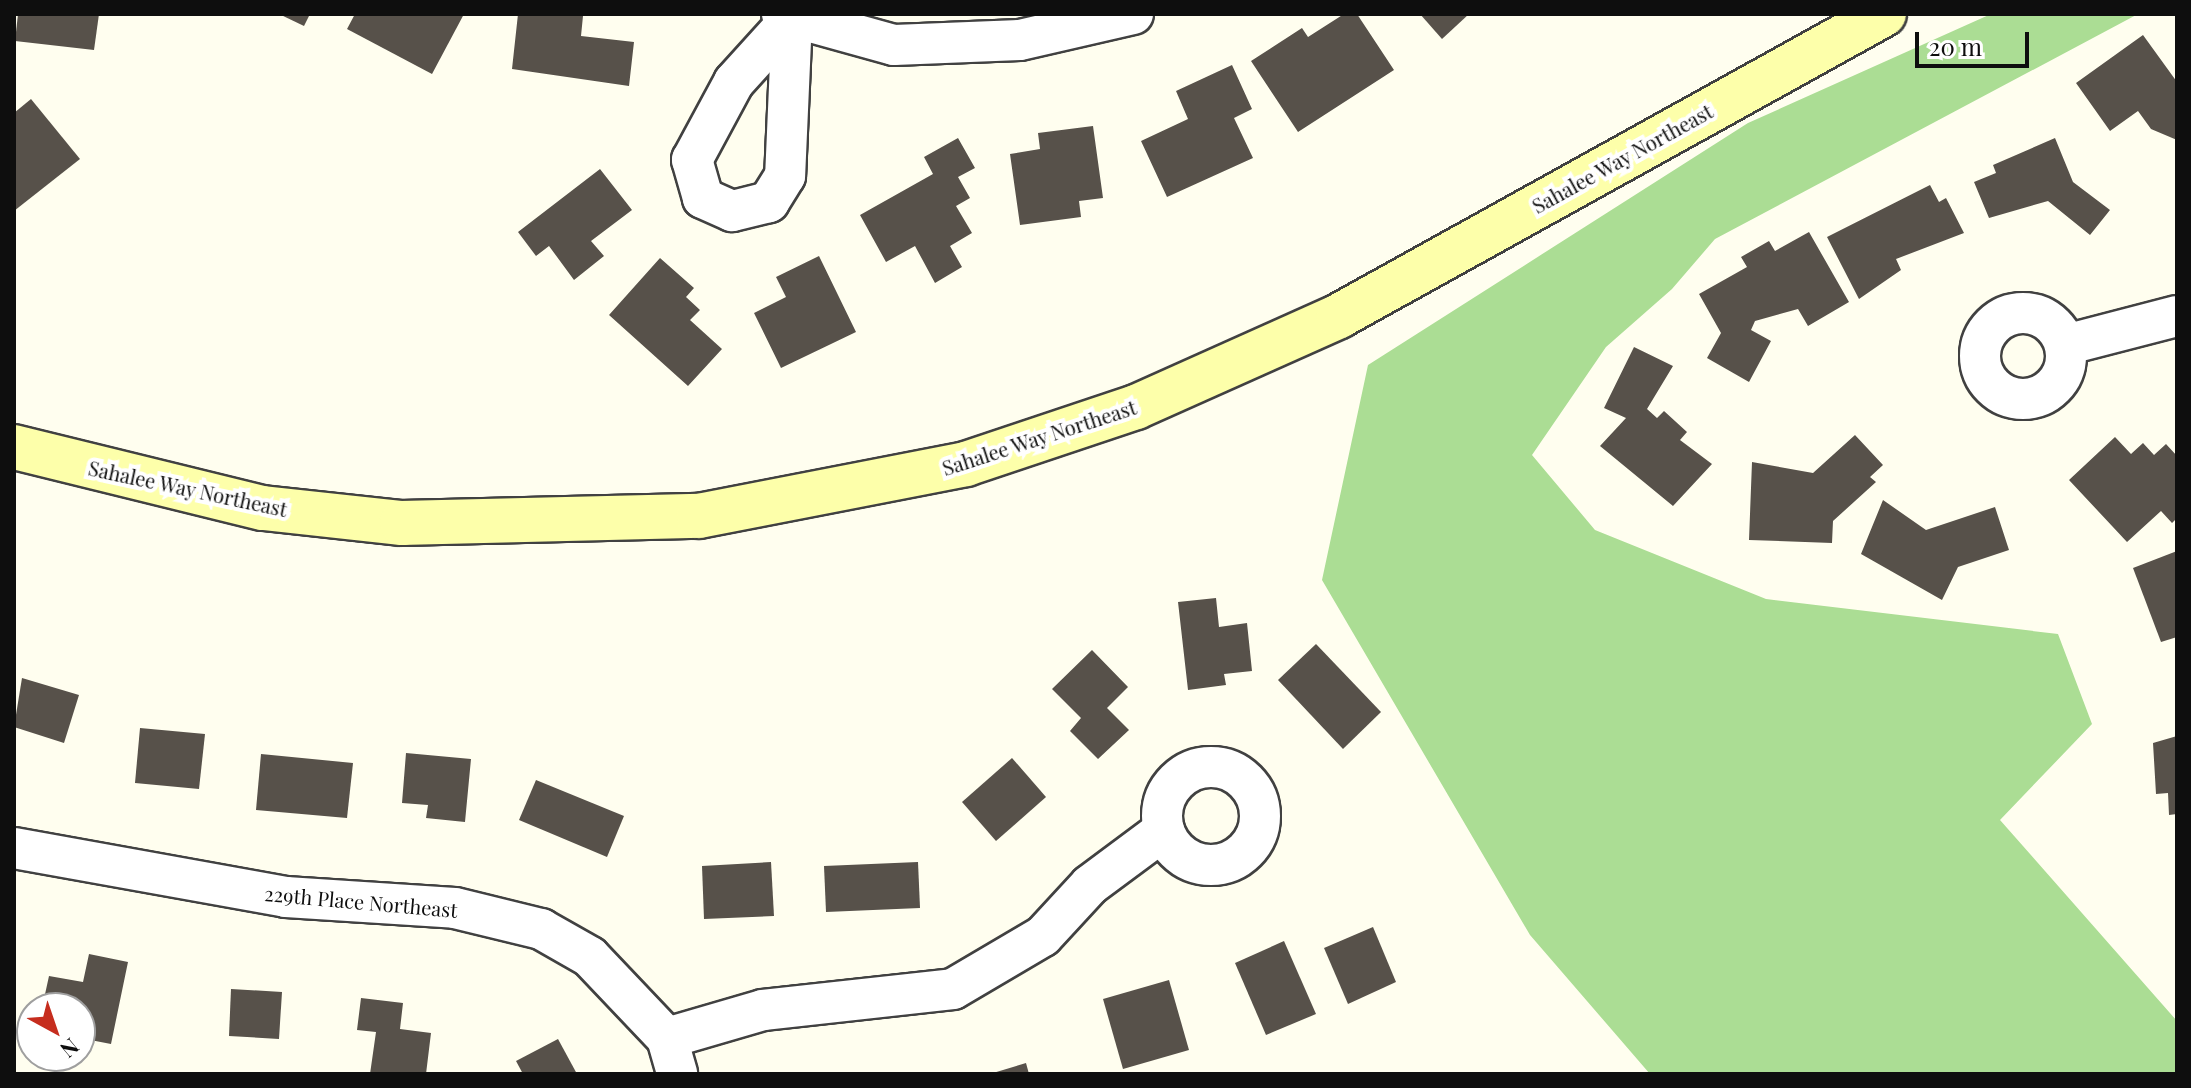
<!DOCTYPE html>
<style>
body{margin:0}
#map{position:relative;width:2191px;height:1088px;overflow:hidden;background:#fffeef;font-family:"Playfair Display",serif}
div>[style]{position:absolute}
.forest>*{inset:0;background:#abdd94}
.building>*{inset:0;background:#57514a}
.roads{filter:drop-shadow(2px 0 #414141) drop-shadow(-2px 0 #414141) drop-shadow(0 2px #414141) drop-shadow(0 -2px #414141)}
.street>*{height:40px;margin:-20px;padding:0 20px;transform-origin:20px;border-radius:20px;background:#fff}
.street>.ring{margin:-20px;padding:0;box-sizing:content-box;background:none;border:40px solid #fff;border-radius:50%}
.secondary>*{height:44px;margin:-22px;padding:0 22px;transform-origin:22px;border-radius:22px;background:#fdffaa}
span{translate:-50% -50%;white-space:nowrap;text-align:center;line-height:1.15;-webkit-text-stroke:8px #fff;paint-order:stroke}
.street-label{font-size:20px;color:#0e0e0e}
.frame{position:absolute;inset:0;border:16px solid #0e0e0e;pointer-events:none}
.north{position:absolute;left:16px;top:992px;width:80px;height:80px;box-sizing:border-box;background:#fff;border:2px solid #9f9f9f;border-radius:50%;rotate:140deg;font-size:22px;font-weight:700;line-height:32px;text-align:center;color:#0e0e0e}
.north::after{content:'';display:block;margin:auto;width:28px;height:36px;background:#c62d1e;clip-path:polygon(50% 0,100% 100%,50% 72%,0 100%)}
.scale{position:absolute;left:1915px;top:32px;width:114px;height:36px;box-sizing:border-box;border:4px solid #0e0e0e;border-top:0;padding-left:10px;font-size:24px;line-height:28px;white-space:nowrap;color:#0e0e0e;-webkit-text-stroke:6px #fff;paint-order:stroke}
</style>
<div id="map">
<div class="forest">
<div style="clip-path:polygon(1991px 14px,2138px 14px,1715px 239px,1672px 289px,1606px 347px,1532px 455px,1595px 530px,1766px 599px,2058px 634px,2092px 724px,2000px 820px,2177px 1021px,2177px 1074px,1650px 1074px,1530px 935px,1322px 580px,1368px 365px,1748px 123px)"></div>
</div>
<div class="building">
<div style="clip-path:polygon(18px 14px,99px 14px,94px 50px,15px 41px)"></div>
<div style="clip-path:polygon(279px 14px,310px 14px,304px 26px)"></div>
<div style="clip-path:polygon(355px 14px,464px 14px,432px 74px,347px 29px)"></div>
<div style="clip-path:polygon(518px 14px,583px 16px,581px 36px,634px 42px,629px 86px,512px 69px)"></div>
<div style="clip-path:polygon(1344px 14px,1357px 14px,1394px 70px,1298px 132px,1251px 61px,1302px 28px,1308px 37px)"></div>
<div style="clip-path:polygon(1420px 14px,1469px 14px,1442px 39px)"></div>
<div style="clip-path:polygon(2143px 35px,2177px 82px,2177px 140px,2151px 129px,2138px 111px,2110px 131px,2076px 83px)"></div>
<div style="clip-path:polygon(1232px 65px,1252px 109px,1234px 118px,1253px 158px,1167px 197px,1141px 141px,1188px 119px,1176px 91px)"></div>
<div style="clip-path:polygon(31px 99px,80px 159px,14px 211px,14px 113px)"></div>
<div style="clip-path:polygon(1093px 126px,1103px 198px,1079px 201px,1081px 217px,1020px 225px,1010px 154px,1040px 149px,1038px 133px)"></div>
<div style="clip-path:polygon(958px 138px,975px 168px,958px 177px,970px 198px,956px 206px,972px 233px,950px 246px,962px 267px,935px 283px,915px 246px,886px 262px,860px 215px,933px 174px,924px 157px)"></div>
<div style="clip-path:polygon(2055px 138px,2073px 182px,2110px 210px,2090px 235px,2048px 201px,1989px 218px,1974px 182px,1996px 173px,1993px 165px)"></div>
<div style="clip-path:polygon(600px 169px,632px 210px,591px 241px,604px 256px,574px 280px,549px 246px,536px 256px,518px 232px)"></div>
<div style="clip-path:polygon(1930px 185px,1939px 202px,1946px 198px,1964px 233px,1896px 259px,1901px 270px,1859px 299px,1827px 237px)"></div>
<div style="clip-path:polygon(1809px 232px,1849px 302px,1808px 326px,1798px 309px,1755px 321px,1751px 330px,1771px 341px,1749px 382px,1707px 358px,1721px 333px,1699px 294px,1747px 267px,1741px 257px,1769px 241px,1775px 251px)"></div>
<div style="clip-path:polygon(819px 256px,856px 332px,781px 368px,754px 313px,786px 297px,776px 277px)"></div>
<div style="clip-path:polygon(660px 258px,694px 288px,686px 297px,700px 310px,690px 320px,722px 349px,688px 386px,609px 315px)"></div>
<div style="clip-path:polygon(1634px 347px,1673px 366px,1647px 409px,1657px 418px,1664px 411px,1687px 432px,1680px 440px,1712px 464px,1673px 506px,1600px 446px,1626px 418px,1604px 408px)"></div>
<div style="clip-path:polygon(1855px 435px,1883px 465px,1870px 477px,1876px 482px,1833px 521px,1832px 543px,1749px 540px,1752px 462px,1813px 473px)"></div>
<div style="clip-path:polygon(2115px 437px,2131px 454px,2143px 443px,2154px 455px,2166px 444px,2177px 456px,2177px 518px,2172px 523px,2161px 511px,2127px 542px,2069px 480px)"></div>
<div style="clip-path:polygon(1883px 500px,1926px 530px,1995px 507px,2009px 550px,1958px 567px,1942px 600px,1861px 554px)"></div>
<div style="clip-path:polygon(2177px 551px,2177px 637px,2161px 642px,2133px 568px)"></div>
<div style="clip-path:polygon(1216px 598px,1219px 627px,1247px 623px,1252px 671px,1224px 674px,1226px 685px,1188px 690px,1178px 602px)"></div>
<div style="clip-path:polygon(1316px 644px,1381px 712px,1343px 749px,1278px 680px)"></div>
<div style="clip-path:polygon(1092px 650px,1128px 687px,1107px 708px,1129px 730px,1098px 759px,1070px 731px,1081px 718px,1052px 689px)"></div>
<div style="clip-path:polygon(22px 678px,79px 695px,64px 743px,14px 727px)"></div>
<div style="clip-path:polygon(140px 728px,205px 734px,199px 789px,135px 783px)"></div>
<div style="clip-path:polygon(2177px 736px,2177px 814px,2169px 815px,2168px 793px,2156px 794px,2153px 743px)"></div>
<div style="clip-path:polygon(406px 753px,471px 759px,465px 822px,426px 818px,428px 805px,402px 803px)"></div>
<div style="clip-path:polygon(261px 754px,353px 763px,347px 818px,256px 810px)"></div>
<div style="clip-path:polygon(1012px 758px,1046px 797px,996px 841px,962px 802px)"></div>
<div style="clip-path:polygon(536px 780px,624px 816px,607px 857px,519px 820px)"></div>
<div style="clip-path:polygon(771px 862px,774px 916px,704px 919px,702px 866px)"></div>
<div style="clip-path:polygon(918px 862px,920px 908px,826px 912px,824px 866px)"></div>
<div style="clip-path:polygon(1373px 927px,1396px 982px,1348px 1004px,1324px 948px)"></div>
<div style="clip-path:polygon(1284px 941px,1316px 1014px,1266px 1035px,1235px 963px)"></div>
<div style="clip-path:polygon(89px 954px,128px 962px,111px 1044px,80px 1038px,80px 1008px,42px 1008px,49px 976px,83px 982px)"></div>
<div style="clip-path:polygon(1169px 980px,1189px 1050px,1123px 1069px,1103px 999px)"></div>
<div style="clip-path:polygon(231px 989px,282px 992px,279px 1039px,229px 1036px)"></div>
<div style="clip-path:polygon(361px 998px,403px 1003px,400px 1029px,431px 1033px,426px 1074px,370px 1074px,376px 1032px,357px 1030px)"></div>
<div style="clip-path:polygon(558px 1039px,577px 1074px,523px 1074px,516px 1061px)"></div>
<div style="clip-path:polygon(1026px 1063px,1029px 1074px,994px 1074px,993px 1073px)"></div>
</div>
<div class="roads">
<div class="street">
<div style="left:782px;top:14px;width:116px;rotate:15.5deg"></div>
<div style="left:894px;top:45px;width:126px;rotate:-2.3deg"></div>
<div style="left:1020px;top:40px;width:116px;rotate:-13deg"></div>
<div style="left:792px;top:18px;width:158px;rotate:92.5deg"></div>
<div style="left:785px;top:176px;width:31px;rotate:122deg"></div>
<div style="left:769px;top:202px;width:38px;rotate:166deg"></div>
<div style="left:732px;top:211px;width:32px;rotate:-156deg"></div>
<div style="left:703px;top:198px;width:40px;rotate:-106deg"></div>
<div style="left:692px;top:160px;width:89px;rotate:-61.7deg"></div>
<div style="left:734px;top:82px;width:86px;rotate:-47.8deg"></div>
<div class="ring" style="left:1980px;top:313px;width:46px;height:46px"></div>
<div style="left:2065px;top:345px;width:116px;rotate:-14.5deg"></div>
<div class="ring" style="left:1162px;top:767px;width:58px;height:58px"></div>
<div style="left:14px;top:848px;width:276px;rotate:10.2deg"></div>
<div style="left:286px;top:897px;width:169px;rotate:3.7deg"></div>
<div style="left:455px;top:908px;width:89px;rotate:13.7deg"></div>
<div style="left:541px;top:929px;width:56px;rotate:29.7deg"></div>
<div style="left:590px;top:957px;width:112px;rotate:46.5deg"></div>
<div style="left:667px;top:1038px;width:100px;rotate:-16.3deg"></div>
<div style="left:763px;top:1010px;width:191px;rotate:-6.3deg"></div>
<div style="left:953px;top:989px;width:104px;rotate:-30.5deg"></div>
<div style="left:1043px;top:936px;width:69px;rotate:-47.3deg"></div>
<div style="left:1090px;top:885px;width:92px;rotate:-36.6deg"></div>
<div style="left:667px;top:1038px;width:37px;rotate:74deg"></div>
</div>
<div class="secondary">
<div style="left:14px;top:447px;width:256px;rotate:13.8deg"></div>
<div style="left:263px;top:508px;width:140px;rotate:6.2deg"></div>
<div style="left:402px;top:523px;width:297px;rotate:-1.4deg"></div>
<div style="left:699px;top:516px;width:272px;rotate:-11deg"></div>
<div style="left:966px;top:464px;width:179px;rotate:-18.5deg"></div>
<div style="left:1136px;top:407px;width:222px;rotate:-24.1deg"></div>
<div style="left:1339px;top:316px;width:623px;rotate:-28.99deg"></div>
</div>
</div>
<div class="street-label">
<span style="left:1622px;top:158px;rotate:-29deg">Sahalee Way Northeast</span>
<span style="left:1039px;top:437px;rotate:-18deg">Sahalee Way Northeast</span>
<span style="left:188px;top:488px;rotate:12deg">Sahalee Way Northeast</span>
<span style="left:361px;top:901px;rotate:5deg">229th Place Northeast</span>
</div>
<div class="frame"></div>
<div class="north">N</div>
<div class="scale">20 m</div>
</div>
